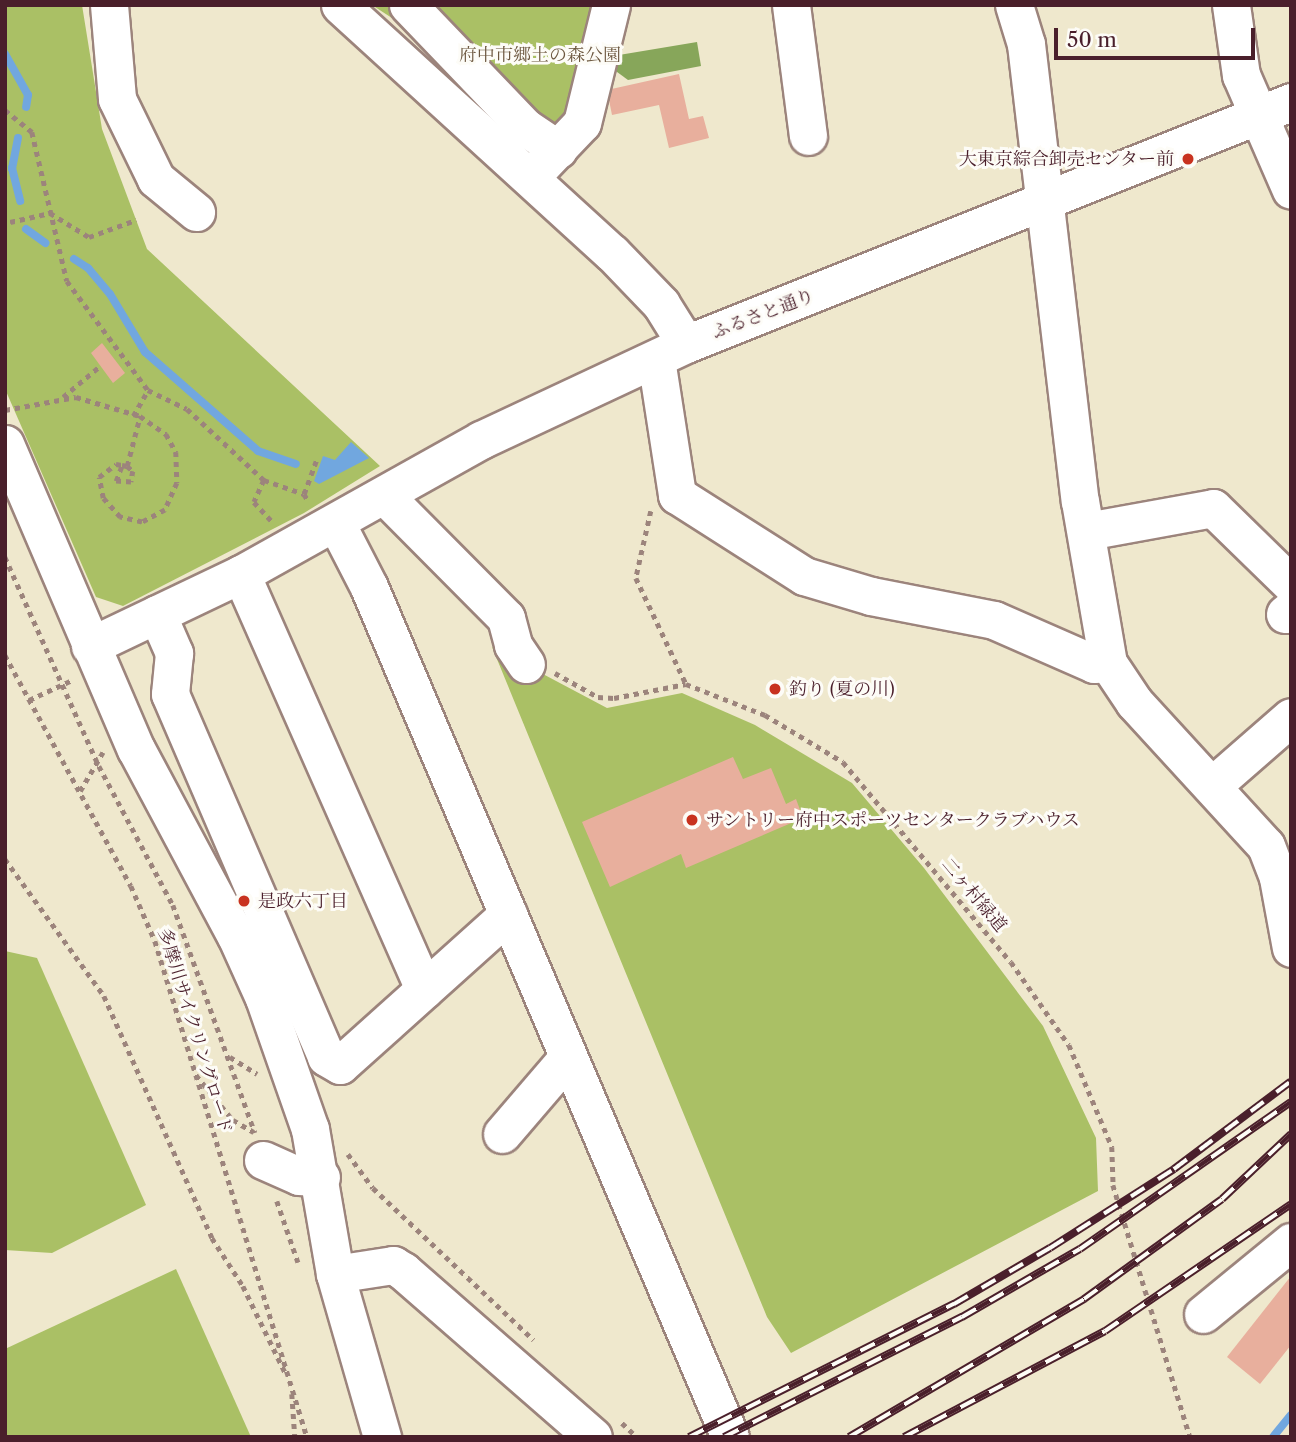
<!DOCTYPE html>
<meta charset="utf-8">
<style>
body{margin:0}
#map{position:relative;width:1296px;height:1442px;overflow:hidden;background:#efe8cd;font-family:"Libre Caslon Text","Noto Serif JP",serif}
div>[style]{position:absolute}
.green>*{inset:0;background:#aac065}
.forest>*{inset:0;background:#87a65a}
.water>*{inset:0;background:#71a7df}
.stream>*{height:8px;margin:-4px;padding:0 4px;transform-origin:4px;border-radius:4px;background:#71a7df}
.building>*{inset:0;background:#e8af9d}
.path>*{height:4.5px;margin-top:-2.25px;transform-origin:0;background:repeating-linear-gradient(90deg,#9c847c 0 5px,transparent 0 10px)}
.roads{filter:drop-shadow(2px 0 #9c847c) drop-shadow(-2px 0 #9c847c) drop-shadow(0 2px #9c847c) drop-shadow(0 -2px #9c847c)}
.minor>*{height:37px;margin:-18.5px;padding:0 18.5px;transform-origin:18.5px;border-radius:18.5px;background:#fff}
.rail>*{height:8px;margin-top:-4px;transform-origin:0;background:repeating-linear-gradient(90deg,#fdfcf7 0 16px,#4a1f2b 0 32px);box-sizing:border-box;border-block:2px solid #4a1f2b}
.dots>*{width:19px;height:19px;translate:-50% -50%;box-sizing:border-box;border:4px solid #fdfcf7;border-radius:50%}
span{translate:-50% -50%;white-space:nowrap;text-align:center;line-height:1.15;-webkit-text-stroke:6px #fdfcf7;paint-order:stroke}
.park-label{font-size:18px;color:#6c573f}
.poi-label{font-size:18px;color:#4a1f2b}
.right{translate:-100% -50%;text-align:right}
.left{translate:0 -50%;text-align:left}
.street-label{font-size:18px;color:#4a1f2b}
.frame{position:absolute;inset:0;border:7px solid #4a1f2b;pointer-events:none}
.scale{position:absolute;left:1054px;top:28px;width:201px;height:32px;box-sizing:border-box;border:4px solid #4a1f2b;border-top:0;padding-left:9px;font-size:21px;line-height:24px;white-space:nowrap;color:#4a1f2b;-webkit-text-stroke:5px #fdfcf7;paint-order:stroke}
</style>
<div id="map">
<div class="green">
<div style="clip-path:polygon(5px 5px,82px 5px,102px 129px,147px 249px,380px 466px,304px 513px,123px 606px,96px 597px,5px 389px)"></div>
<div style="clip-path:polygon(372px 5px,601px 5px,579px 113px,554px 124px)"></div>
<div style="clip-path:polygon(492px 647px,607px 708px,682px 693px,755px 725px,852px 783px,924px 868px,1043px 1026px,1096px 1138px,1098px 1191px,791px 1353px,767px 1317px)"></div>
<div style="clip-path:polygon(5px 951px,37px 958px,146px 1205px,52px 1253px,5px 1250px)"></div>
<div style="clip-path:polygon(176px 1269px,251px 1437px,5px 1437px,5px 1349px)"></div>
</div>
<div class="forest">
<div style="clip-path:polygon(697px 42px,701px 66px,628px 80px,613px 69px,619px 55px)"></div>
</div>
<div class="water">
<div style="clip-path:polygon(351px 442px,369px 458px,319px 484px,314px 481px,323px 456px,335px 460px)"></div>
</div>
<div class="stream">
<div style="left:5px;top:54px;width:47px;rotate:60.7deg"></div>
<div style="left:28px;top:95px;width:12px;rotate:99deg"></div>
<div style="left:18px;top:138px;width:31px;rotate:101deg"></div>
<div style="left:12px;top:168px;width:34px;rotate:76deg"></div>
<div style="left:26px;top:229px;width:24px;rotate:36deg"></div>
<div style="left:74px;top:259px;width:17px;rotate:33deg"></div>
<div style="left:88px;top:268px;width:34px;rotate:50deg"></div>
<div style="left:110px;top:294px;width:68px;rotate:58.9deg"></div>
<div style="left:145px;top:352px;width:150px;rotate:41.2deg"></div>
<div style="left:258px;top:451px;width:40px;rotate:18.9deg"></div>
<div style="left:1273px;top:1437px;width:28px;rotate:-51deg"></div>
</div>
<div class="building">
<div style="clip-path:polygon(679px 74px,689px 119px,703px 116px,709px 138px,669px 148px,659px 105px,612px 115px,607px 90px)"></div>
<div style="clip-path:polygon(102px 343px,125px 373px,113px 383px,91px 353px)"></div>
<div style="clip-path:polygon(733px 757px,743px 779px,771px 768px,786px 804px,796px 799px,803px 818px,686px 868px,681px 854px,610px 887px,582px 822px)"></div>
<div style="clip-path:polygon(1291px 1276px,1291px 1345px,1260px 1384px,1227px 1357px)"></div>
</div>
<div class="path">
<div style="left:5px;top:110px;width:35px;rotate:39deg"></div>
<div style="left:32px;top:132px;width:153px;rotate:76.8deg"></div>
<div style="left:67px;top:281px;width:136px;rotate:53.4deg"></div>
<div style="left:148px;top:390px;width:43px;rotate:26deg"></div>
<div style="left:187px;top:409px;width:105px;rotate:42.7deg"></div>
<div style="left:264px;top:480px;width:42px;rotate:19.3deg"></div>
<div style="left:304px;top:494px;width:9px;rotate:58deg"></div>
<div style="left:10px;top:222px;width:41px;rotate:-12.7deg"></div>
<div style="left:50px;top:213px;width:46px;rotate:31.6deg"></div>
<div style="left:89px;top:237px;width:50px;rotate:-19.9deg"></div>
<div style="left:63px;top:397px;width:48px;rotate:-40deg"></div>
<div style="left:5px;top:410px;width:72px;rotate:-10.4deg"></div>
<div style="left:76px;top:397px;width:67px;rotate:16.5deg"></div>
<div style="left:140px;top:416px;width:32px;rotate:35deg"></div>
<div style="left:166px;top:434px;width:21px;rotate:61deg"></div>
<div style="left:176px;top:452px;width:31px;rotate:88deg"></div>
<div style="left:177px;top:483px;width:30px;rotate:114deg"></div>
<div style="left:165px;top:510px;width:26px;rotate:152deg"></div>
<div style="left:142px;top:522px;width:23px;rotate:-167deg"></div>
<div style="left:120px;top:517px;width:25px;rotate:-132deg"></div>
<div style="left:103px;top:498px;width:21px;rotate:-101deg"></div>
<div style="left:99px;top:477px;width:21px;rotate:-37deg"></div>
<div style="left:116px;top:464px;width:6px;rotate:9deg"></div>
<div style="left:122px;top:465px;width:5px;rotate:11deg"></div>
<div style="left:127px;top:466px;width:8px;rotate:40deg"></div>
<div style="left:133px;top:471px;width:11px;rotate:100deg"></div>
<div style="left:131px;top:482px;width:15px;rotate:-176deg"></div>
<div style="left:116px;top:481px;width:17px;rotate:-69deg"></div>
<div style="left:133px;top:416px;width:30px;rotate:-60deg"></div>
<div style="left:127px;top:466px;width:52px;rotate:-75.4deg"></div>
<div style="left:264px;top:480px;width:24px;rotate:114deg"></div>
<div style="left:254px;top:502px;width:26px;rotate:47deg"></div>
<div style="left:304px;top:494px;width:37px;rotate:-70deg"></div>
<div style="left:651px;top:511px;width:69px;rotate:102.6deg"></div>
<div style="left:636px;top:578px;width:117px;rotate:64.7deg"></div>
<div style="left:686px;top:684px;width:85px;rotate:21.4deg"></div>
<div style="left:765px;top:715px;width:91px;rotate:31.1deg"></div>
<div style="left:843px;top:762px;width:261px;rotate:50deg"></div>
<div style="left:1011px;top:962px;width:101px;rotate:55.1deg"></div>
<div style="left:1069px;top:1045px;width:111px;rotate:67.1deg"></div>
<div style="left:1112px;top:1147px;width:38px;rotate:88deg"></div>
<div style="left:1113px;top:1185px;width:264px;rotate:73deg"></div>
<div style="left:5px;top:557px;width:229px;rotate:65.8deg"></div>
<div style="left:99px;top:766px;width:157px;rotate:62deg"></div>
<div style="left:173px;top:905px;width:242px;rotate:70.2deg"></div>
<div style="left:5px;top:655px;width:263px;rotate:61.4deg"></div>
<div style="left:131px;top:886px;width:60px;rotate:66.4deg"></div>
<div style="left:155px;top:941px;width:519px;rotate:72.96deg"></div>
<div style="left:555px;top:673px;width:49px;rotate:29.2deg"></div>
<div style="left:598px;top:697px;width:16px;rotate:4deg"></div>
<div style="left:614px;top:698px;width:73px;rotate:-11deg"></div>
<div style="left:29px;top:700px;width:47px;rotate:-24.9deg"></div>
<div style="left:80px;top:791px;width:45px;rotate:-59.5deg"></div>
<div style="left:5px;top:859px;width:169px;rotate:54.1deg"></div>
<div style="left:104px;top:996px;width:265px;rotate:65.9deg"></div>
<div style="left:212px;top:1238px;width:57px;rotate:57.1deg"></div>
<div style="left:243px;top:1286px;width:96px;rotate:64deg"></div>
<div style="left:230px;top:1057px;width:32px;rotate:32deg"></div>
<div style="left:196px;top:1075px;width:58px;rotate:50.6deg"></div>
<div style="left:233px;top:1120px;width:24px;rotate:30deg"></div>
<div style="left:348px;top:1154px;width:42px;rotate:53.7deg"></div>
<div style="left:373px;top:1188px;width:221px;rotate:43.4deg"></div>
<div style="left:277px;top:1201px;width:65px;rotate:71deg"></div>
<div style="left:292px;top:1394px;width:43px;rotate:86deg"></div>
<div style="left:622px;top:1423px;width:21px;rotate:43deg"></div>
</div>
<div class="roads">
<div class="minor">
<div style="left:109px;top:5px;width:94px;rotate:85.1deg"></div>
<div style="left:117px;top:99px;width:89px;rotate:64deg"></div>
<div style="left:156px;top:179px;width:52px;rotate:39.5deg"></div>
<div style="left:340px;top:5px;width:368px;rotate:42.4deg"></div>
<div style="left:612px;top:253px;width:71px;rotate:46.1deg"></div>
<div style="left:661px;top:304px;width:47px;rotate:58deg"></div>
<div style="left:408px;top:5px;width:169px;rotate:46.2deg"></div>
<div style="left:525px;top:127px;width:40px;rotate:34deg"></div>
<div style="left:791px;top:5px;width:132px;rotate:82.6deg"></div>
<div style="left:1014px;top:5px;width:41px;rotate:72.9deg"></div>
<div style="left:1026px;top:44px;width:460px;rotate:83.3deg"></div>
<div style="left:1080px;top:501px;width:164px;rotate:80.2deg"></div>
<div style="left:1108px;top:663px;width:47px;rotate:56.3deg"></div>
<div style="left:1134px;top:702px;width:195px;rotate:47.5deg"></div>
<div style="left:1266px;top:846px;width:34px;rotate:69deg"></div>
<div style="left:1278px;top:878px;width:71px;rotate:79.5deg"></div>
<div style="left:1231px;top:5px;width:71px;rotate:81.9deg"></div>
<div style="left:1241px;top:75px;width:125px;rotate:66.5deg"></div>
<div style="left:541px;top:166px;width:59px;rotate:-46.4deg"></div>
<div style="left:582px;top:123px;width:122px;rotate:-76.2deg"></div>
<div style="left:656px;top:359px;width:138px;rotate:81.2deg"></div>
<div style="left:677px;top:495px;width:151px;rotate:32.5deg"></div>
<div style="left:804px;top:576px;width:70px;rotate:16.6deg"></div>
<div style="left:871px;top:596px;width:125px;rotate:11deg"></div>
<div style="left:994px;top:620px;width:109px;rotate:23.7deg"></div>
<div style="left:1094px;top:664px;width:14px;rotate:-4deg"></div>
<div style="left:5px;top:444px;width:332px;rotate:66.8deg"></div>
<div style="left:136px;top:749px;width:212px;rotate:61.9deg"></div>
<div style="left:236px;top:936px;width:68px;rotate:65.7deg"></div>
<div style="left:264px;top:998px;width:139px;rotate:70.7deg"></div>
<div style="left:310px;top:1129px;width:147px;rotate:80.2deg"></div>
<div style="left:335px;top:1274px;width:170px;rotate:73.9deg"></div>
<div style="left:384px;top:495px;width:173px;rotate:45.2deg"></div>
<div style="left:506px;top:618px;width:28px;rotate:75deg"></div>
<div style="left:513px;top:645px;width:23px;rotate:56deg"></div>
<div style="left:336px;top:523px;width:72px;rotate:62.7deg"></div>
<div style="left:369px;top:587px;width:923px;rotate:66.99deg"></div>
<div style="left:1087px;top:531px;width:128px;rotate:-10.3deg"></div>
<div style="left:1213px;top:508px;width:109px;rotate:44.3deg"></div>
<div style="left:241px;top:574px;width:454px;rotate:66.2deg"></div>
<div style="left:157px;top:614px;width:43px;rotate:66.4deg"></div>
<div style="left:174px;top:653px;width:41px;rotate:95.6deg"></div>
<div style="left:170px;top:694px;width:395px;rotate:66.7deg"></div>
<div style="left:326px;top:1057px;width:16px;rotate:30deg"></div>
<div style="left:340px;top:1065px;width:226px;rotate:-41.9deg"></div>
<div style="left:1285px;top:614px;width:8px;rotate:-40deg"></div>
<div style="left:90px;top:646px;width:167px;rotate:-25.5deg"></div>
<div style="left:241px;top:574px;width:275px;rotate:-29.2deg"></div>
<div style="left:481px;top:440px;width:226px;rotate:-25.1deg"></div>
<div style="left:686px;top:344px;width:652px;rotate:-21.8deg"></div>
<div style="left:1213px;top:785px;width:103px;rotate:-41.1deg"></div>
<div style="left:502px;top:1134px;width:101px;rotate:-49.4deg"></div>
<div style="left:263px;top:1160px;width:39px;rotate:24deg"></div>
<div style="left:299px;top:1176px;width:22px;rotate:3deg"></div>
<div style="left:335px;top:1274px;width:59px;rotate:-8.8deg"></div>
<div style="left:393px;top:1265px;width:12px;rotate:31deg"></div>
<div style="left:403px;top:1271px;width:252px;rotate:41.1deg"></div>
<div style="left:1203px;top:1314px;width:114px;rotate:-39.3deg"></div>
</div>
</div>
<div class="rail">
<div style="left:689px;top:1437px;width:297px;rotate:-26.7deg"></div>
<div style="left:954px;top:1304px;width:111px;rotate:-30.3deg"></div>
<div style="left:1050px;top:1248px;width:147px;rotate:-32.5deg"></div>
<div style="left:1174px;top:1169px;width:146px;rotate:-36.9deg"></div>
<div style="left:724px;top:1437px;width:267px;rotate:-26.8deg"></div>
<div style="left:962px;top:1317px;width:136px;rotate:-30deg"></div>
<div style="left:1080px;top:1249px;width:257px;rotate:-34.9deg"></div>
<div style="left:849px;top:1437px;width:273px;rotate:-30.4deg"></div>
<div style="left:1084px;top:1299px;width:170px;rotate:-35.9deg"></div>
<div style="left:1222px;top:1199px;width:95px;rotate:-43.3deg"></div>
<div style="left:904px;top:1437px;width:227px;rotate:-27.8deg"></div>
<div style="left:1105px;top:1331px;width:225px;rotate:-34.3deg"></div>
</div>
<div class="dots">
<div style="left:1188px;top:159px;background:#c8321e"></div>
<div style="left:775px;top:689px;background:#c8321e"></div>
<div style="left:692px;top:820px;background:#c8321e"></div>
<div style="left:244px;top:901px;background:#c8321e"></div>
</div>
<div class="park-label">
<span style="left:540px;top:55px">府中市郷土の森公園</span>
</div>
<div class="poi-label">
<span class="right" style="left:1174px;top:159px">大東京綜合卸売センター前</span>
<span class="left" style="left:789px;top:689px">釣り (夏の川)</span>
<span class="left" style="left:706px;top:820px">サントリー府中スポーツセンタークラブハウス</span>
<span class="left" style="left:258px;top:901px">是政六丁目</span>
</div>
<div class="street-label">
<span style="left:763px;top:314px;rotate:-21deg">ふるさと通り</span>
<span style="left:974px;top:895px;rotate:50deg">二ヶ村緑道</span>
<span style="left:195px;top:1031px;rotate:73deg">多摩川サイクリングロード</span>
</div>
<div class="frame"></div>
<div class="scale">50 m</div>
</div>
